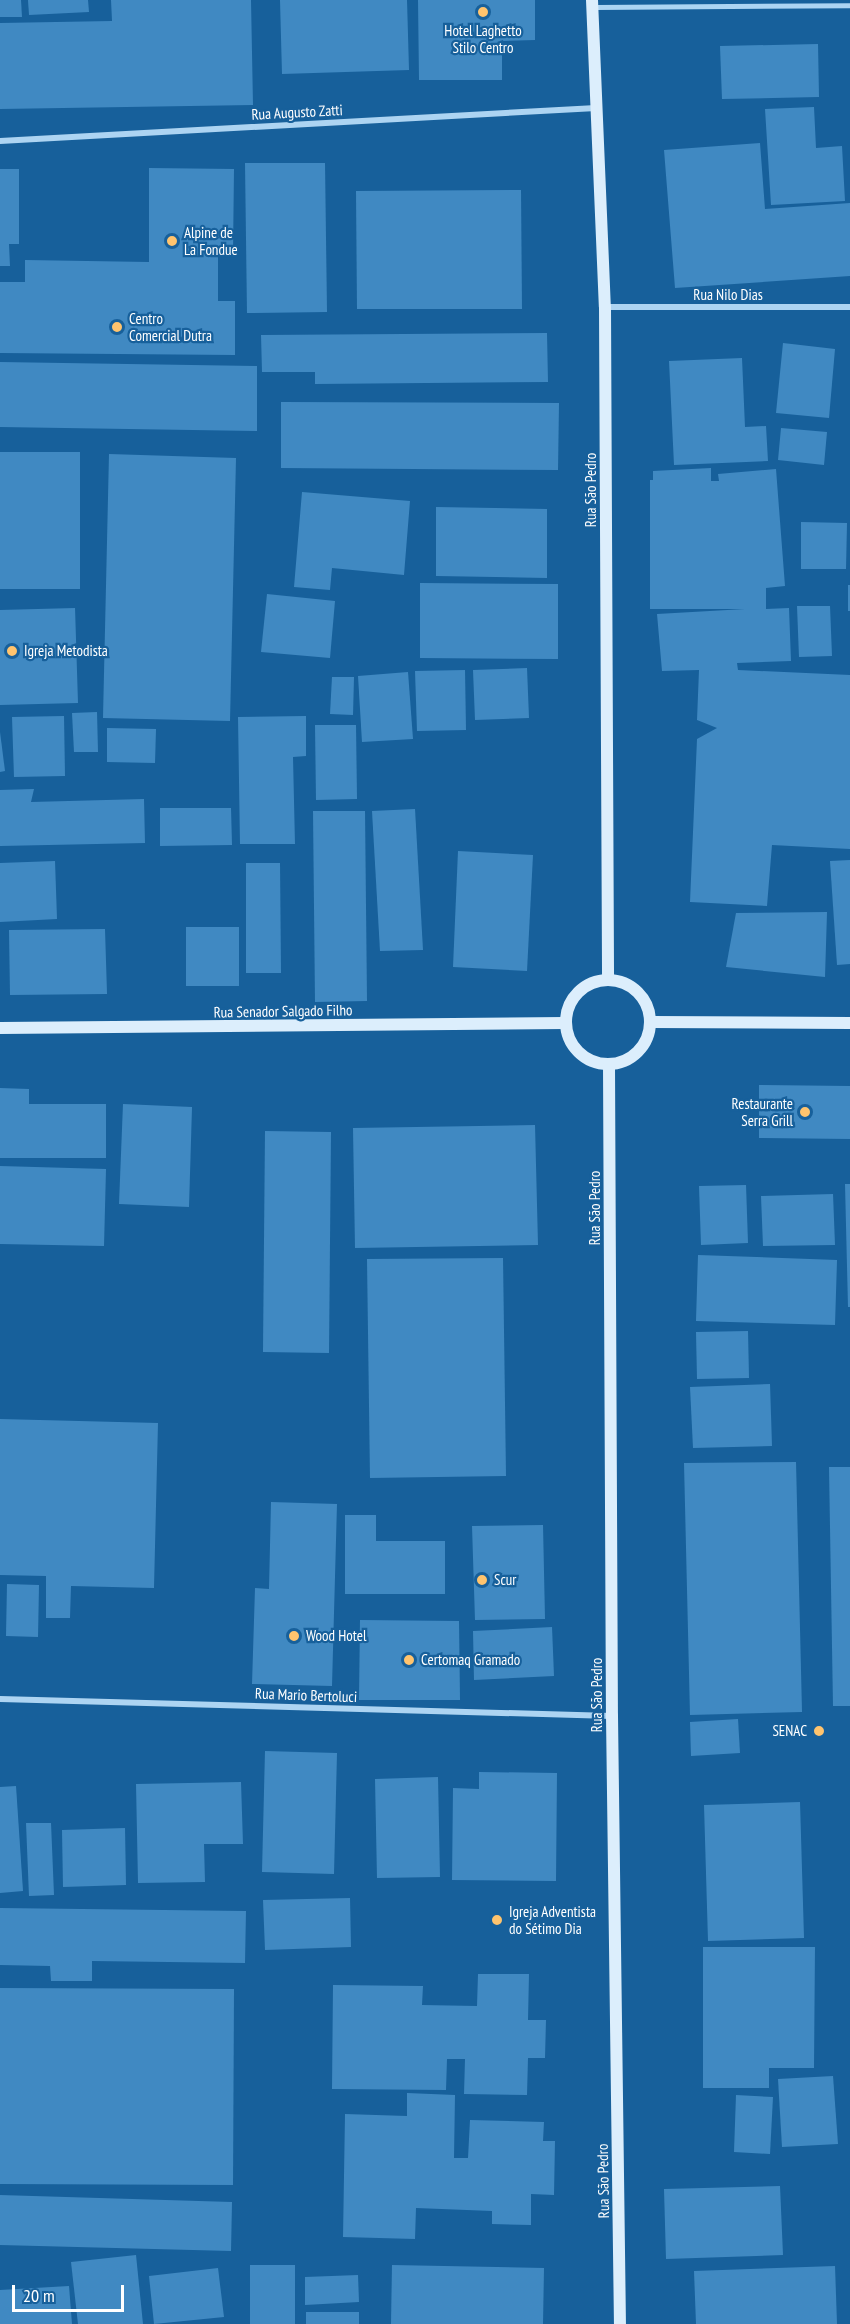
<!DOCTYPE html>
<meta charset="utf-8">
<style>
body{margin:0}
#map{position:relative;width:850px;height:2324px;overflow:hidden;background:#17609b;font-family:"PT Sans Narrow",sans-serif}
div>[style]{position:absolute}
.building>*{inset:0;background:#4089c2}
.lane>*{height:4.5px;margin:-2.25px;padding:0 2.25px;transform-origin:2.25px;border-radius:2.25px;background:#add4f2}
.street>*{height:6px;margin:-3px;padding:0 3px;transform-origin:3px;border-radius:3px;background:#add4f2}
.secondary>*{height:12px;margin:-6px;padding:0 6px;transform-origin:6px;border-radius:6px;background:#dceefc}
.secondary>.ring{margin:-6px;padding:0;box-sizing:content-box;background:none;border:12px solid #dceefc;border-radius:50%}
.dots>*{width:16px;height:16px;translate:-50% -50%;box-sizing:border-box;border:3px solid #17609b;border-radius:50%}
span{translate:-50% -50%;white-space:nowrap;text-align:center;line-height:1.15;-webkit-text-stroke:4.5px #17609b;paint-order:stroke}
.poi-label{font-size:15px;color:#fff}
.left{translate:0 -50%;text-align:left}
.right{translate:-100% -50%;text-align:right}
.street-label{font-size:15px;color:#fff}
.scale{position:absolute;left:12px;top:2285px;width:112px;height:27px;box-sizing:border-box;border:3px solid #fff;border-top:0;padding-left:8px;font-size:18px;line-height:21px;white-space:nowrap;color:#fff;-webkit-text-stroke:4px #17609b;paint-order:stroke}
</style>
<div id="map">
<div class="building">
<div style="clip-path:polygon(0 0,21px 0,22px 17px,0 17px)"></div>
<div style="clip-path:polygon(28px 0,88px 0,89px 12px,29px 15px)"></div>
<div style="clip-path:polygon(111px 0,251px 0,253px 105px,0 109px,0 23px,112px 21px)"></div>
<div style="clip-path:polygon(280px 0,407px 0,409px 70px,282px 74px)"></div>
<div style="clip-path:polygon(418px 0,535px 0,535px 40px,502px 41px,502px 80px,419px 80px)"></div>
<div style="clip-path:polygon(818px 44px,819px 97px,722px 99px,720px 46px)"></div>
<div style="clip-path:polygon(814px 107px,816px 148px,842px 146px,845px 201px,771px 205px,765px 109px)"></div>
<div style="clip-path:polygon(760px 143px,765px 209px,850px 203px,850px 276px,675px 288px,664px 150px)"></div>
<div style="clip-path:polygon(245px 163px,325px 163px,327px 312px,247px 313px)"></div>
<div style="clip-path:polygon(149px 168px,234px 169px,233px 253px,218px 253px,218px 301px,235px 301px,235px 355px,0 353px,0 282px,25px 282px,25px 260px,149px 262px)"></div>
<div style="clip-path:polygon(0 169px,19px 169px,19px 244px,9px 244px,10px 266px,0 266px)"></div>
<div style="clip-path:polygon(521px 190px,522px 309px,357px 309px,356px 191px)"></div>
<div style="clip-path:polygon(547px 333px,548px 382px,315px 384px,315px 372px,262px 372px,261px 335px)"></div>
<div style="clip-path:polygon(783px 343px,835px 349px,829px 418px,776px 413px)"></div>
<div style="clip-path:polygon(742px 358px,745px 427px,766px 426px,768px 461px,674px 465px,669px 361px)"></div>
<div style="clip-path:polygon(0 362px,257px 366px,257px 431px,0 427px)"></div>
<div style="clip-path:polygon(281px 402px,559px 403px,558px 470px,281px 468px)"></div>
<div style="clip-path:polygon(781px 428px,827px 432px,824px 465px,778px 460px)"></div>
<div style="clip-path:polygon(0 452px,80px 452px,80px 589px,0 589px)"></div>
<div style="clip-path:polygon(109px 454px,236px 458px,230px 721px,103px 718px)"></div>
<div style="clip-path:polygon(711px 468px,711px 481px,719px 481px,718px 474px,776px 469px,785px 586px,766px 588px,766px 609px,789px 608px,791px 661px,737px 663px,738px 670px,850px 675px,850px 849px,772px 845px,767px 906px,690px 902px,697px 739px,717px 728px,697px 720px,699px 670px,662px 671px,657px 614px,745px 609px,650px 609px,650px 480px,653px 480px,653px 471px)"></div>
<div style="clip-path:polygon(302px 492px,410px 501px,404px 575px,332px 568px,330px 590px,294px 587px)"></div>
<div style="clip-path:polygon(436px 507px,547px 509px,547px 578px,436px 576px)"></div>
<div style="clip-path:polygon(801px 522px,847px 523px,846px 569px,801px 569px)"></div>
<div style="clip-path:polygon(420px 583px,558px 584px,558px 659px,420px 658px)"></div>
<div style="clip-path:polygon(848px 585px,850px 585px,850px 611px,848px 611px)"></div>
<div style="clip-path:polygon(267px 594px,335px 601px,330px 658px,261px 652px)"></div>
<div style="clip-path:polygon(797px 606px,830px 606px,832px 656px,799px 657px)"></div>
<div style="clip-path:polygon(75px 608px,78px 703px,0 705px,0 610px)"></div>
<div style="clip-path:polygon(527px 668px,529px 718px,475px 720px,473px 670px)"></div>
<div style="clip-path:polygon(465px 670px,466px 730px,417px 731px,415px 671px)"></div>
<div style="clip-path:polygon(408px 672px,413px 739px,362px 742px,358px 676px)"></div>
<div style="clip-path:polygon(332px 677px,354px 677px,353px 715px,330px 714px)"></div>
<div style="clip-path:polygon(97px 712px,98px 752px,74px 752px,72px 713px)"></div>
<div style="clip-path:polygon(64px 716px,65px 776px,14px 777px,12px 717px)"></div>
<div style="clip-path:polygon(306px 716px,306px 756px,293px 757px,295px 844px,240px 844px,238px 717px)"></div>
<div style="clip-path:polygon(315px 725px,356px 725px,357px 799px,316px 800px)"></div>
<div style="clip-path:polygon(107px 728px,156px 729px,155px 763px,107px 762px)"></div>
<div style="clip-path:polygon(0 732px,5px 771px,0 772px)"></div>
<div style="clip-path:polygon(34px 789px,31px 802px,144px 799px,145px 843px,0 846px,0 790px)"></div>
<div style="clip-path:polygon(160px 808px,231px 808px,232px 845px,160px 846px)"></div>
<div style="clip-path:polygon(415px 809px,423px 950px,380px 951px,372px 811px)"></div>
<div style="clip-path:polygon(313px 811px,365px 811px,367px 1001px,315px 1002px)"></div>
<div style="clip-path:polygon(458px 851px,533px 855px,527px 971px,453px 967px)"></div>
<div style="clip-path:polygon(850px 860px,850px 964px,837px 965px,830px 861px)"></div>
<div style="clip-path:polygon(55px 861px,57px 919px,0 922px,0 863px)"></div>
<div style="clip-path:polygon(246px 863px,280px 863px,281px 973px,246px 973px)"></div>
<div style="clip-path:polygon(827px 912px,825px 977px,726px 967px,736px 913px)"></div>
<div style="clip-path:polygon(186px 927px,239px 927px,239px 986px,186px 986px)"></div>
<div style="clip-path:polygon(105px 929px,107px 994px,10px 995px,9px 930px)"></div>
<div style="clip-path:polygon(759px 1085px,850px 1086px,850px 1139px,759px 1138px)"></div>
<div style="clip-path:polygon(0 1088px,29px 1089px,29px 1104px,106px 1104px,106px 1158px,0 1158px)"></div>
<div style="clip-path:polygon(123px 1104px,192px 1107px,189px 1207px,119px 1204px)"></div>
<div style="clip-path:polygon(535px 1125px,538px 1245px,355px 1248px,353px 1128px)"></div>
<div style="clip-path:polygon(265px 1131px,331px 1132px,329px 1353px,263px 1352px)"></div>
<div style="clip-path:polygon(0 1166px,106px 1169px,104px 1246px,0 1244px)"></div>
<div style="clip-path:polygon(845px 1184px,850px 1184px,850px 1307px,848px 1307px)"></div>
<div style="clip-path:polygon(746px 1185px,748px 1243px,701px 1245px,699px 1186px)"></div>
<div style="clip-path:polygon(833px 1194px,835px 1245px,763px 1246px,761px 1196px)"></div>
<div style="clip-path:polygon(698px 1255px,837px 1260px,835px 1325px,696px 1321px)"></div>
<div style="clip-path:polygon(503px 1258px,506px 1476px,370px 1478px,367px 1259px)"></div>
<div style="clip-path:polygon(748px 1331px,749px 1378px,697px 1379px,696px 1332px)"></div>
<div style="clip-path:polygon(770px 1384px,772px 1446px,693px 1448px,690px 1387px)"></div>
<div style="clip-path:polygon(0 1419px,158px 1423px,154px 1588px,71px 1586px,70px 1618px,46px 1618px,46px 1576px,0 1575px)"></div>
<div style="clip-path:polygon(796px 1462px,802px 1712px,690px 1715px,684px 1463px)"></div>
<div style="clip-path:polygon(829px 1467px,850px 1467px,850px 1706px,833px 1706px)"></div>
<div style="clip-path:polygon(271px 1502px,337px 1504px,332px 1686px,252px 1684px,255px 1588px,269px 1589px)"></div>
<div style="clip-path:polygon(345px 1515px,376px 1515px,376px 1541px,445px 1541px,445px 1594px,345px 1594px)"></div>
<div style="clip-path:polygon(543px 1525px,545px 1619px,475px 1620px,472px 1526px)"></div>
<div style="clip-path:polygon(7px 1584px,39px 1585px,38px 1637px,6px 1636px)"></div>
<div style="clip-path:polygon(360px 1620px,459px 1621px,460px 1700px,359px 1700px)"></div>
<div style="clip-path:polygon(552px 1627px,554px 1676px,474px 1680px,473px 1631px)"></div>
<div style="clip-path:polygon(738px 1719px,740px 1753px,691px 1756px,690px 1722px)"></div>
<div style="clip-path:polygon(265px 1751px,337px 1753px,334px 1874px,262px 1872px)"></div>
<div style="clip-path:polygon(479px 1772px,557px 1773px,556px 1881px,452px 1880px,453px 1788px,479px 1789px)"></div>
<div style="clip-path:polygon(438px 1777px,440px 1877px,377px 1878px,375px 1779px)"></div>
<div style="clip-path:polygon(241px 1782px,243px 1844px,204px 1844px,205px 1882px,138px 1883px,136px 1784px)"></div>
<div style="clip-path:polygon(16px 1786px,23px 1891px,0 1893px,0 1787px)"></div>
<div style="clip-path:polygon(800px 1802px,804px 1938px,708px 1941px,704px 1805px)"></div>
<div style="clip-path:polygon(26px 1823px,51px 1823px,54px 1895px,29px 1896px)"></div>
<div style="clip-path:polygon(125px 1828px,126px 1885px,63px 1887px,62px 1830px)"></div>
<div style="clip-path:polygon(350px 1898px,351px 1947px,265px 1950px,263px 1900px)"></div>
<div style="clip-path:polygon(0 1908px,246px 1911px,245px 1963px,92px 1961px,92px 1981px,51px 1981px,50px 1966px,0 1965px)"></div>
<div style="clip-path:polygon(703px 1947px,815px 1947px,814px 2068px,769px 2068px,769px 2088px,703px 2088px)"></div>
<div style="clip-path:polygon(478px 1974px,529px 1974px,528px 2020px,546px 2020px,545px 2058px,528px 2058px,527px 2095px,464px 2094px,465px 2059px,447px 2059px,446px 2090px,332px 2089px,333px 1985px,423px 1986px,422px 2005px,477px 2006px)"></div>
<div style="clip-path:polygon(0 1988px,234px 1989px,233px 2185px,0 2184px)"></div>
<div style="clip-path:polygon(833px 2076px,838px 2144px,782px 2147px,778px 2079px)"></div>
<div style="clip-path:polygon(407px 2093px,455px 2095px,454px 2158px,468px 2158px,470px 2120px,544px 2122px,543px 2141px,555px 2141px,554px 2195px,531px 2194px,531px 2225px,492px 2224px,492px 2211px,416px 2208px,415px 2239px,343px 2237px,345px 2114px,407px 2116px)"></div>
<div style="clip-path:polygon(736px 2095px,773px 2097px,770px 2154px,734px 2152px)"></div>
<div style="clip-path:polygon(780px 2186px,783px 2255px,666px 2259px,664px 2189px)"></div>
<div style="clip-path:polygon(0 2195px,232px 2202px,231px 2251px,0 2245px)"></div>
<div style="clip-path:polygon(136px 2255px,143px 2324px,78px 2324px,71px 2262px)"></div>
<div style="clip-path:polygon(250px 2265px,295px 2265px,295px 2324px,250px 2324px)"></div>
<div style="clip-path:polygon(392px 2265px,544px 2268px,543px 2324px,391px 2324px)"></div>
<div style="clip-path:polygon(835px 2266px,837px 2324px,696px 2324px,694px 2271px)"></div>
<div style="clip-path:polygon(218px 2268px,224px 2317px,154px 2324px,149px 2276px)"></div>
<div style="clip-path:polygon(358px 2275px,359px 2302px,305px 2305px,305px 2277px)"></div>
<div style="clip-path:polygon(69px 2286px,72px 2324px,0 2324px,0 2290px)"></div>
<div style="clip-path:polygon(306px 2312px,359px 2312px,359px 2324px,306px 2324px)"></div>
</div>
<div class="lane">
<div style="left:595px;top:7px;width:255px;rotate:-0.4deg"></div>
</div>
<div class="street">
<div style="left:0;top:141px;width:597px;rotate:-3.17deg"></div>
<div style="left:605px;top:307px;width:245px"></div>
<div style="left:0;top:1699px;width:612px;rotate:1.59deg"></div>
</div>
<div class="secondary">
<div style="left:592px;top:0;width:307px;rotate:87.6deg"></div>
<div style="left:605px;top:307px;width:673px;rotate:89.74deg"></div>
<div class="ring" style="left:566px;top:980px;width:72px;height:72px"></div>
<div style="left:651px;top:1022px;width:199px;rotate:0.3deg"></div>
<div style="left:0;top:1028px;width:565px;rotate:-0.51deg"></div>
<div style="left:609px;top:1065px;width:651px;rotate:89.74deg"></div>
<div style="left:612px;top:1716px;width:608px;rotate:89.25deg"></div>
</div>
<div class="dots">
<div style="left:483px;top:12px;background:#ffc46e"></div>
<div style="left:172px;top:241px;background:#ffc46e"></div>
<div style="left:117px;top:327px;background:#ffc46e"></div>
<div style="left:12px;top:651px;background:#ffc46e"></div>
<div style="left:805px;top:1112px;background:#ffc46e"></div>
<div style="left:482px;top:1580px;background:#ffc46e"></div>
<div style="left:294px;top:1636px;background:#ffc46e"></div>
<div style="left:409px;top:1660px;background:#ffc46e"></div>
<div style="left:819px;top:1731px;background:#ffc46e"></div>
<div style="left:497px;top:1920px;background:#ffc46e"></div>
</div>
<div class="poi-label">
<span style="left:483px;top:39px">Hotel Laghetto<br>Stilo Centro</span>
<span class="left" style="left:184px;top:241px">Alpine de<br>La Fondue</span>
<span class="left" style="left:129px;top:327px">Centro<br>Comercial Dutra</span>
<span class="left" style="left:24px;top:651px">Igreja Metodista</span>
<span class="right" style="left:793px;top:1112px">Restaurante<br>Serra Grill</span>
<span class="left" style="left:494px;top:1580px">Scur</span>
<span class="left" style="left:306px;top:1636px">Wood Hotel</span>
<span class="left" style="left:421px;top:1660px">Certomaq Gramado</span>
<span class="right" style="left:807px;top:1731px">SENAC</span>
<span class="left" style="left:509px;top:1920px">Igreja Adventista<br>do Sétimo Dia</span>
</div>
<div class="street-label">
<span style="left:297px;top:112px;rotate:-3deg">Rua Augusto Zatti</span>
<span style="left:728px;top:295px">Rua Nilo Dias</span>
<span style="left:591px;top:490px;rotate:-90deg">Rua São Pedro</span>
<span style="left:283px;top:1011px;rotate:-1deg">Rua Senador Salgado Filho</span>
<span style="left:595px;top:1208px;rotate:-90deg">Rua São Pedro</span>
<span style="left:306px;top:1695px;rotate:2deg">Rua Mario Bertoluci</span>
<span style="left:597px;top:1695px;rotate:-90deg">Rua São Pedro</span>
<span style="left:603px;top:2181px;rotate:-91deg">Rua São Pedro</span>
</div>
<div class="scale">20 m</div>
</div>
